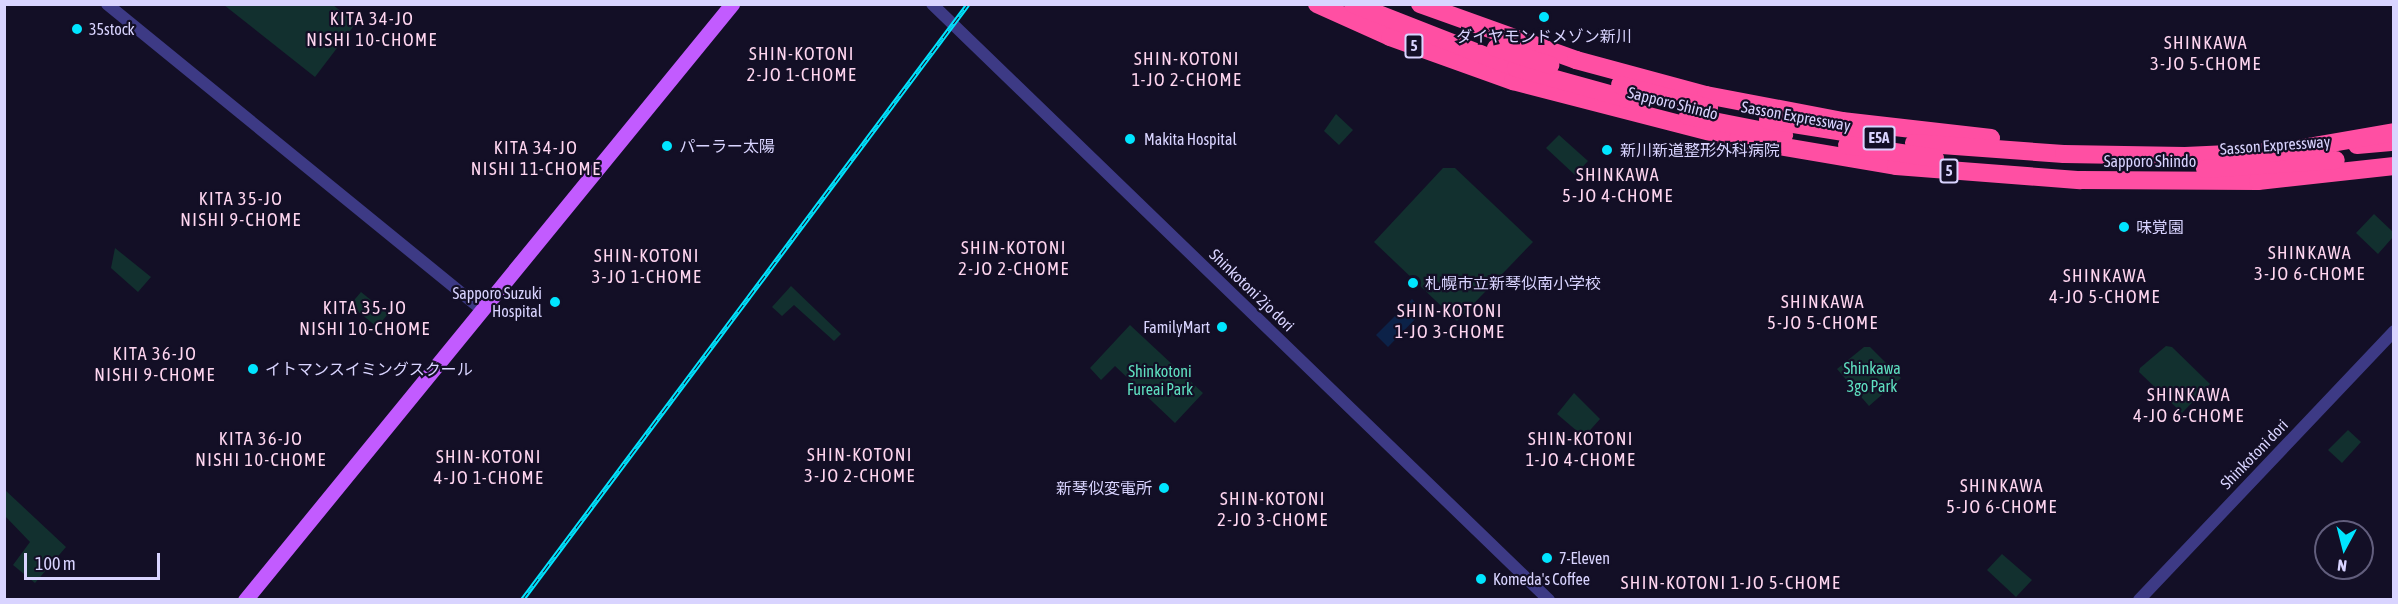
<!DOCTYPE html>
<meta charset="utf-8">
<style>
body{margin:0}
#map{position:relative;width:2398px;height:604px;overflow:hidden;background:#130f26;font-family:"Asap Condensed","Noto Sans JP",sans-serif}
div>[style]{position:absolute}
.green>*{inset:0;background:#12302f}
.water>*{inset:0;background:#0c2248}
.minor>*{height:12px;margin:-6px;padding:0 6px;transform-origin:6px;border-radius:6px;background:#3d3a85}
.major>*{height:15px;margin:-7.5px;padding:0 7.5px;transform-origin:7.5px;border-radius:7.5px;background:#c25bff}
.highway>*{height:18px;margin:-9px;padding:0 9px;transform-origin:9px;border-radius:9px;background:#ff4fa3}
.rail>*{height:5px;margin-top:-2.5px;transform-origin:0;background:repeating-linear-gradient(90deg,#130f26 0 9px,#00e5ff 0 18px);box-sizing:border-box;border-block:2px solid #00e5ff}
.highway-bridge>*{height:18px;margin:-9px;padding:0 9px;transform-origin:9px;border-radius:9px;background:#ff4fa3}
.dots>*{width:16px;height:16px;translate:-50% -50%;box-sizing:border-box;border:3px solid #130f26;border-radius:50%}
span{translate:-50% -50%;white-space:nowrap;text-align:center;line-height:1.15;-webkit-text-stroke:4.5px #130f26;paint-order:stroke}
.shield-label span{padding:2px 4px;background:#130f26;border:2px solid;border-radius:4px;-webkit-text-stroke-width:0}
.shield-label{font-size:15px;color:#d9d4ff;font-weight:700}
.poi-label{font-size:16px;color:#d9d4ff}
.left{translate:0 -50%;text-align:left}
.right{translate:-100% -50%;text-align:right}
.street-label{font-size:16px;color:#d9d4ff}
.park-label{font-size:16px;color:#5fe0c0}
.neighbourhood-label{font-size:18px;color:#ffd6f0;letter-spacing:1.5px}
.frame{position:absolute;inset:0;border:6px solid #d9d4ff;pointer-events:none}
.north{position:absolute;left:2314px;top:520px;width:60px;height:60px;box-sizing:border-box;background:#130f26;border:2px solid #625e7d;border-radius:50%;rotate:187deg;font-size:16px;font-weight:700;line-height:24px;text-align:center;color:#d9d4ff}
.north::after{content:'';display:block;margin:auto;width:21px;height:27px;background:#00e5ff;clip-path:polygon(50% 0,100% 100%,50% 72%,0 100%)}
.scale{position:absolute;left:24px;top:553px;width:136px;height:27px;box-sizing:border-box;border:3px solid #d9d4ff;border-top:0;padding-left:8px;font-size:18px;line-height:21px;white-space:nowrap;color:#d9d4ff;-webkit-text-stroke:4px #130f26;paint-order:stroke}
</style>
<div id="map">
<div class="green">
<div style="clip-path:polygon(224px 5px,333px 5px,356px 23px,315px 77px)"></div>
<div style="clip-path:polygon(1336px 114px,1353px 130px,1339px 145px,1324px 131px)"></div>
<div style="clip-path:polygon(1559px 135px,1588px 161px,1575px 175px,1546px 148px)"></div>
<div style="clip-path:polygon(1443px 168px,1455px 168px,1533px 242px,1457px 321px,1374px 242px)"></div>
<div style="clip-path:polygon(2374px 214px,2393px 232px,2393px 237px,2378px 254px,2356px 233px)"></div>
<div style="clip-path:polygon(115px 248px,151px 277px,138px 292px,111px 268px)"></div>
<div style="clip-path:polygon(791px 286px,841px 334px,834px 341px,794px 305px,782px 316px,772px 307px)"></div>
<div style="clip-path:polygon(361px 292px,388px 314px,377px 327px,350px 305px)"></div>
<div style="clip-path:polygon(1130px 325px,1203px 393px,1175px 423px,1115px 366px,1101px 380px,1090px 368px)"></div>
<div style="clip-path:polygon(2166px 346px,2172px 347px,2210px 384px,2182px 413px,2139px 372px,2140px 368px)"></div>
<div style="clip-path:polygon(1864px 347px,1870px 347px,1901px 378px,1869px 406px,1837px 369px)"></div>
<div style="clip-path:polygon(1574px 393px,1600px 419px,1584px 437px,1557px 414px)"></div>
<div style="clip-path:polygon(2348px 430px,2361px 442px,2342px 463px,2328px 450px)"></div>
<div style="clip-path:polygon(4px 489px,66px 547px,35px 583px,13px 565px,30px 542px,5px 516px)"></div>
<div style="clip-path:polygon(2002px 554px,2032px 580px,2016px 597px,1987px 570px)"></div>
</div>
<div class="water">
<div style="clip-path:polygon(1412px 299px,1423px 311px,1388px 347px,1376px 335px)"></div>
</div>
<div class="minor">
<div style="left:107px;top:4px;width:484px;rotate:39.2deg"></div>
<div style="left:932px;top:4px;width:858px;rotate:44.01deg"></div>
<div style="left:2139px;top:600px;width:371px;rotate:-46.5deg"></div>
</div>
<div class="major">
<div style="left:245px;top:600px;width:770px;rotate:-50.75deg"></div>
</div>
<div class="highway">
<div style="left:1317px;top:4px;width:80px;rotate:24.3deg"></div>
<div style="left:1390px;top:37px;width:131px;rotate:19.7deg"></div>
<div style="left:1513px;top:81px;width:232px;rotate:14.5deg"></div>
<div style="left:1738px;top:139px;width:160px;rotate:9.7deg"></div>
<div style="left:1896px;top:166px;width:185px;rotate:4.4deg"></div>
<div style="left:2080px;top:180px;width:178px;rotate:0.3deg"></div>
<div style="left:2258px;top:181px;width:137px;rotate:-6.3deg"></div>
<div style="left:1353px;top:4px;width:175px;rotate:21.4deg"></div>
<div style="left:1516px;top:68px;width:123px;rotate:15.5deg"></div>
<div style="left:1420px;top:4px;width:166px;rotate:19.7deg"></div>
<div style="left:1576px;top:60px;width:135px;rotate:15.1deg"></div>
<div style="left:1706px;top:95px;width:138px;rotate:10.8deg"></div>
<div style="left:1842px;top:121px;width:150px;rotate:6.5deg"></div>
<div style="left:1496px;top:48px;width:57px;rotate:17.5deg"></div>
<div style="left:1620px;top:85px;width:92px;rotate:14.5deg"></div>
<div style="left:1688px;top:116px;width:98px;rotate:11.2deg"></div>
<div style="left:1768px;top:120px;width:101px;rotate:9.1deg"></div>
<div style="left:1914px;top:143px;width:150px;rotate:4.2deg"></div>
<div style="left:2064px;top:154px;width:121px;rotate:0.9deg"></div>
<div style="left:2185px;top:156px;width:105px;rotate:-2.7deg"></div>
<div style="left:1847px;top:145px;width:89px;rotate:8.4deg"></div>
<div style="left:2357px;top:145px;width:37px;rotate:-5deg"></div>
<div style="left:2205px;top:169px;width:131px;rotate:-3.9deg"></div>
</div>
<div class="rail">
<div style="left:522px;top:600px;width:744px;rotate:-53.19deg"></div>
</div>
<div class="highway-bridge">
<div style="left:2274px;top:153px;width:122px;rotate:-9.9deg"></div>
</div>
<div class="dots">
<div style="left:1544px;top:17px;background:#00e5ff"></div>
<div style="left:77px;top:29px;background:#00e5ff"></div>
<div style="left:1130px;top:139px;background:#00e5ff"></div>
<div style="left:667px;top:146px;background:#00e5ff"></div>
<div style="left:1607px;top:150px;background:#00e5ff"></div>
<div style="left:2124px;top:227px;background:#00e5ff"></div>
<div style="left:1413px;top:283px;background:#00e5ff"></div>
<div style="left:555px;top:302px;background:#00e5ff"></div>
<div style="left:1222px;top:327px;background:#00e5ff"></div>
<div style="left:253px;top:369px;background:#00e5ff"></div>
<div style="left:1164px;top:488px;background:#00e5ff"></div>
<div style="left:1547px;top:558px;background:#00e5ff"></div>
<div style="left:1481px;top:579px;background:#00e5ff"></div>
</div>
<div class="shield-label">
<span style="left:1414px;top:46px">5</span>
<span style="left:1879px;top:138px">E5A</span>
<span style="left:1949px;top:171px">5</span>
</div>
<div class="poi-label">
<span class="left" style="left:89px;top:29px">35stock</span>
<span style="left:1544px;top:36px">ダイヤモンドメゾン新川</span>
<span class="left" style="left:1144px;top:139px">Makita Hospital</span>
<span class="left" style="left:679px;top:146px">パーラー太陽</span>
<span class="left" style="left:1620px;top:150px">新川新道整形外科病院</span>
<span class="left" style="left:2136px;top:227px">味覚園</span>
<span class="left" style="left:1425px;top:283px">札幌市立新琴似南小学校</span>
<span class="right" style="left:542px;top:302px">Sapporo Suzuki<br>Hospital</span>
<span class="right" style="left:1210px;top:327px">FamilyMart</span>
<span class="left" style="left:265px;top:369px">イトマンスイミングスクール</span>
<span class="right" style="left:1152px;top:488px">新琴似変電所</span>
<span class="left" style="left:1559px;top:558px">7-Eleven</span>
<span class="left" style="left:1493px;top:579px">Komeda's Coffee</span>
</div>
<div class="street-label">
<span style="left:1673px;top:103px;rotate:14deg">Sapporo Shindo</span>
<span style="left:1796px;top:116px;rotate:10deg">Sasson Expressway</span>
<span style="left:2275px;top:145px;rotate:-4deg">Sasson Expressway</span>
<span style="left:2150px;top:161px">Sapporo Shindo</span>
<span style="left:1252px;top:290px;rotate:44deg">Shinkotoni 2jo dori</span>
<span style="left:2254px;top:454px;rotate:-46deg">Shinkotoni dori</span>
</div>
<div class="park-label">
<span style="left:1872px;top:377px">Shinkawa<br>3go Park</span>
<span style="left:1160px;top:380px">Shinkotoni<br>Fureai Park</span>
</div>
<div class="neighbourhood-label">
<span style="left:372px;top:30px">KITA 34-JO<br>NISHI 10-CHOME</span>
<span style="left:2206px;top:54px">SHINKAWA<br>3-JO 5-CHOME</span>
<span style="left:802px;top:65px">SHIN-KOTONI<br>2-JO 1-CHOME</span>
<span style="left:1187px;top:70px">SHIN-KOTONI<br>1-JO 2-CHOME</span>
<span style="left:536px;top:159px">KITA 34-JO<br>NISHI 11-CHOME</span>
<span style="left:1618px;top:186px">SHINKAWA<br>5-JO 4-CHOME</span>
<span style="left:241px;top:210px">KITA 35-JO<br>NISHI 9-CHOME</span>
<span style="left:1014px;top:259px">SHIN-KOTONI<br>2-JO 2-CHOME</span>
<span style="left:2310px;top:264px">SHINKAWA<br>3-JO 6-CHOME</span>
<span style="left:647px;top:267px">SHIN-KOTONI<br>3-JO 1-CHOME</span>
<span style="left:2105px;top:287px">SHINKAWA<br>4-JO 5-CHOME</span>
<span style="left:1823px;top:313px">SHINKAWA<br>5-JO 5-CHOME</span>
<span style="left:365px;top:319px">KITA 35-JO<br>NISHI 10-CHOME</span>
<span style="left:1450px;top:322px">SHIN-KOTONI<br>1-JO 3-CHOME</span>
<span style="left:155px;top:365px">KITA 36-JO<br>NISHI 9-CHOME</span>
<span style="left:2189px;top:406px">SHINKAWA<br>4-JO 6-CHOME</span>
<span style="left:261px;top:450px">KITA 36-JO<br>NISHI 10-CHOME</span>
<span style="left:1581px;top:450px">SHIN-KOTONI<br>1-JO 4-CHOME</span>
<span style="left:860px;top:466px">SHIN-KOTONI<br>3-JO 2-CHOME</span>
<span style="left:489px;top:468px">SHIN-KOTONI<br>4-JO 1-CHOME</span>
<span style="left:2002px;top:497px">SHINKAWA<br>5-JO 6-CHOME</span>
<span style="left:1273px;top:510px">SHIN-KOTONI<br>2-JO 3-CHOME</span>
<span style="left:1731px;top:583px">SHIN-KOTONI 1-JO 5-CHOME</span>
</div>
<div class="frame"></div>
<div class="north">N</div>
<div class="scale">100 m</div>
</div>
